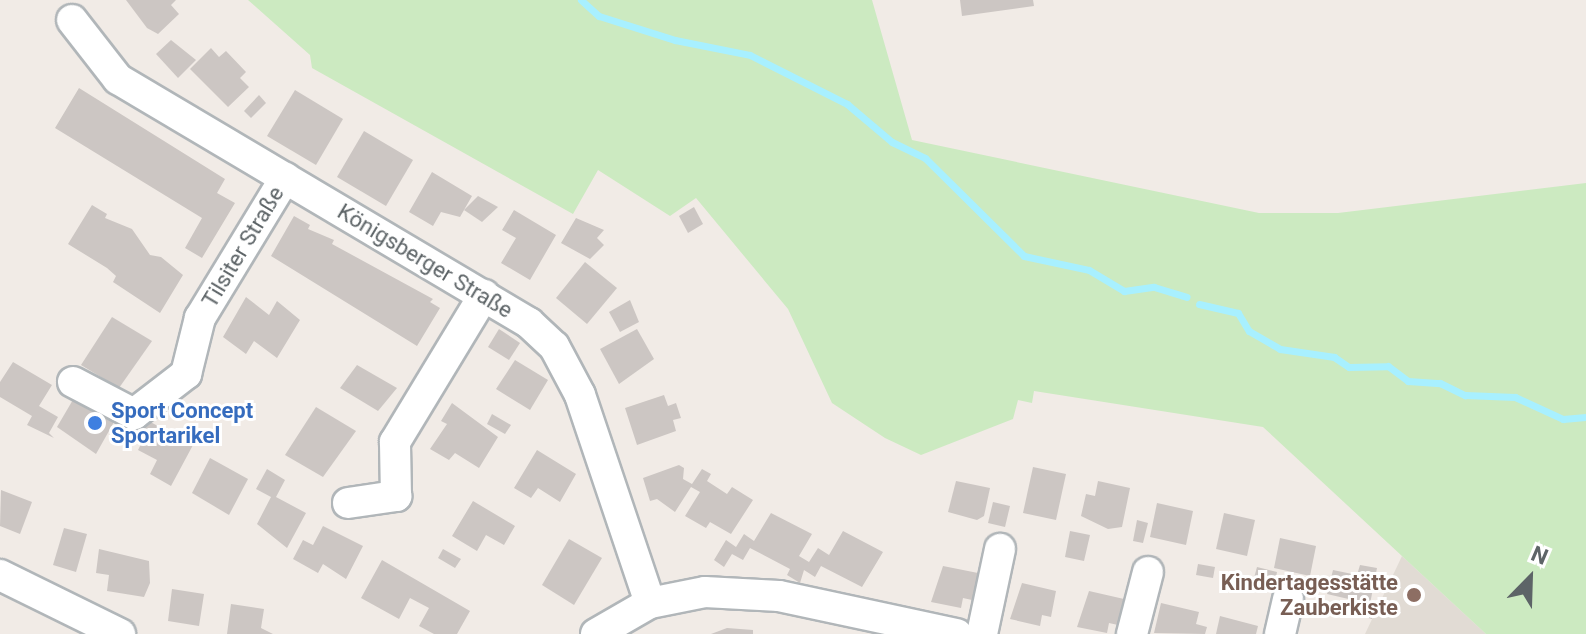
<!DOCTYPE html>
<meta charset="utf-8">
<style>
body{margin:0}
#map{position:relative;width:1586px;height:634px;overflow:hidden;background:#f1ebe6;font-family:Roboto,sans-serif}
div>[style]{position:absolute}
.education>*{inset:0;background:#e1dbd4}
.green>*{inset:0;background:#cceac1}
.stream>*{height:7px;margin:-3.5px;padding:0 3.5px;transform-origin:3.5px;border-radius:3.5px;background:#a8f0ff}
.building>*{inset:0;background:#ccc6c3}
.roads{filter:drop-shadow(2px 0 #b1b6b9) drop-shadow(-2px 0 #b1b6b9) drop-shadow(0 2px #b1b6b9) drop-shadow(0 -2px #b1b6b9)}
.minor>*{height:30px;margin:-15px;padding:0 15px;transform-origin:15px;border-radius:15px;background:#fff}
.dots>*{width:22px;height:22px;translate:-50% -50%;box-sizing:border-box;border:4px solid #fff;border-radius:50%}
span{translate:-50% -50%;white-space:nowrap;text-align:center;line-height:1.15;-webkit-text-stroke:6px #fff;paint-order:stroke}
.street-label{font-size:22px;color:#5d6467}
.shop-label{font-size:22px;color:#366cbe;font-weight:700}
.left{translate:0 -50%;text-align:left}
.education-label{font-size:22px;color:#785e54;font-weight:700}
.right{translate:-100% -50%;text-align:right}
.north{position:absolute;left:1490px;top:538px;width:80px;height:80px;-webkit-text-stroke:6px #fff;paint-order:stroke;rotate:23deg;font-size:22px;font-weight:700;line-height:32px;text-align:center;color:#5d6467}
.north::after{content:'';display:block;margin:auto;width:28px;height:36px;background:#5d6467;clip-path:polygon(50% 0,100% 100%,50% 72%,0 100%)}
</style>
<div id="map">
<div class="education">
<div style="clip-path:polygon(1402px 556px,1486px 634px,1365px 634px)"></div>
</div>
<div class="green">
<div style="clip-path:polygon(248px 0,872px 0,912px 140px,1259px 213px,1338px 213px,1586px 183px,1586px 634px,1486px 634px,1263px 427px,1034px 391px,1032px 403px,1018px 400px,1013px 419px,921px 455px,885px 438px,832px 403px,788px 309px,696px 198px,670px 216px,598px 170px,573px 214px,312px 68px,310px 55px)"></div>
</div>
<div class="stream">
<div style="left:581px;top:0;width:24px;rotate:42deg"></div>
<div style="left:599px;top:16px;width:80px;rotate:17.5deg"></div>
<div style="left:675px;top:40px;width:76px;rotate:11.3deg"></div>
<div style="left:750px;top:55px;width:109px;rotate:26.8deg"></div>
<div style="left:847px;top:104px;width:59px;rotate:40.2deg"></div>
<div style="left:892px;top:142px;width:37px;rotate:26deg"></div>
<div style="left:925px;top:158px;width:139px;rotate:44.7deg"></div>
<div style="left:1024px;top:256px;width:66px;rotate:12.2deg"></div>
<div style="left:1089px;top:270px;width:41px;rotate:31deg"></div>
<div style="left:1124px;top:291px;width:30px;rotate:-8deg"></div>
<div style="left:1154px;top:287px;width:34px;rotate:17deg"></div>
<div style="left:1199px;top:304px;width:40px;rotate:13deg"></div>
<div style="left:1238px;top:313px;width:21px;rotate:59deg"></div>
<div style="left:1249px;top:331px;width:36px;rotate:30deg"></div>
<div style="left:1280px;top:349px;width:55px;rotate:8.4deg"></div>
<div style="left:1334px;top:357px;width:18px;rotate:34deg"></div>
<div style="left:1349px;top:367px;width:39px;rotate:-1deg"></div>
<div style="left:1388px;top:366px;width:25px;rotate:37deg"></div>
<div style="left:1408px;top:381px;width:32px;rotate:4deg"></div>
<div style="left:1440px;top:383px;width:28px;rotate:26deg"></div>
<div style="left:1465px;top:395px;width:50px;rotate:2.3deg"></div>
<div style="left:1515px;top:397px;width:53px;rotate:24.6deg"></div>
<div style="left:1563px;top:419px;width:23px;rotate:-5deg"></div>
</div>
<div class="building">
<div style="clip-path:polygon(126px 0,176px 0,171px 5px,179px 14px,158px 34px,147px 28px)"></div>
<div style="clip-path:polygon(960px 0,1033px 0,1034px 6px,962px 16px)"></div>
<div style="clip-path:polygon(171px 40px,196px 60px,178px 78px,156px 54px)"></div>
<div style="clip-path:polygon(211px 48px,219px 57px,226px 51px,246px 72px,240px 78px,249px 87px,228px 107px,190px 69px)"></div>
<div style="clip-path:polygon(79px 88px,225px 179px,217px 193px,235px 203px,202px 258px,185px 248px,202px 218px,55px 128px)"></div>
<div style="clip-path:polygon(295px 90px,343px 119px,316px 165px,267px 136px)"></div>
<div style="clip-path:polygon(259px 95px,266px 103px,251px 118px,244px 111px)"></div>
<div style="clip-path:polygon(364px 131px,413px 160px,386px 206px,337px 177px)"></div>
<div style="clip-path:polygon(432px 172px,472px 196px,460px 217px,441px 212px,433px 226px,409px 212px)"></div>
<div style="clip-path:polygon(478px 196px,498px 207px,482px 222px,464px 210px)"></div>
<div style="clip-path:polygon(92px 205px,107px 214px,105px 218px,132px 229px,150px 255px,161px 257px,183px 275px,160px 313px,113px 282px,116px 276px,107px 268px,68px 244px)"></div>
<div style="clip-path:polygon(694px 207px,703px 224px,688px 233px,679px 216px)"></div>
<div style="clip-path:polygon(514px 210px,556px 235px,530px 280px,501px 263px,516px 238px,502px 230px)"></div>
<div style="clip-path:polygon(294px 216px,310px 225px,308px 229px,334px 240px,332px 244px,433px 299px,430px 302px,440px 308px,417px 346px,271px 256px)"></div>
<div style="clip-path:polygon(576px 218px,604px 230px,597px 238px,604px 245px,590px 259px,561px 243px)"></div>
<div style="clip-path:polygon(585px 262px,617px 288px,587px 324px,556px 298px)"></div>
<div style="clip-path:polygon(246px 297px,269px 315px,277px 301px,300px 320px,277px 358px,254px 341px,246px 354px,223px 337px)"></div>
<div style="clip-path:polygon(630px 300px,639px 322px,620px 332px,609px 312px)"></div>
<div style="clip-path:polygon(112px 317px,152px 341px,119px 388px,81px 365px)"></div>
<div style="clip-path:polygon(499px 329px,520px 343px,509px 360px,488px 347px)"></div>
<div style="clip-path:polygon(637px 329px,654px 359px,619px 384px,600px 349px)"></div>
<div style="clip-path:polygon(515px 360px,548px 380px,530px 410px,496px 389px)"></div>
<div style="clip-path:polygon(13px 362px,52px 385px,39px 406px,58px 417px,49px 433px,54px 438px,27px 425px,32px 416px,0 397px,0 382px)"></div>
<div style="clip-path:polygon(357px 365px,397px 388px,378px 411px,340px 388px)"></div>
<div style="clip-path:polygon(664px 395px,668px 406px,676px 403px,681px 418px,673px 420px,676px 431px,637px 445px,625px 408px)"></div>
<div style="clip-path:polygon(74px 398px,114px 422px,96px 454px,57px 427px)"></div>
<div style="clip-path:polygon(452px 403px,498px 437px,479px 468px,455px 453px,449px 460px,430px 449px,447px 424px,441px 421px)"></div>
<div style="clip-path:polygon(316px 407px,356px 431px,323px 477px,285px 455px)"></div>
<div style="clip-path:polygon(492px 414px,511px 425px,505px 434px,487px 424px)"></div>
<div style="clip-path:polygon(143px 418px,193px 445px,171px 486px,150px 474px,157px 460px,138px 450px,141px 444px,131px 439px)"></div>
<div style="clip-path:polygon(537px 450px,576px 474px,560px 502px,538px 488px,531px 498px,514px 488px)"></div>
<div style="clip-path:polygon(210px 458px,248px 479px,229px 515px,192px 493px)"></div>
<div style="clip-path:polygon(679px 465px,684px 468px,683px 479px,692px 484px,702px 469px,711px 474px,707px 481px,727px 494px,732px 487px,753px 500px,731px 534px,710px 522px,706px 528px,685px 516px,700px 492px,691px 487px,675px 512px,657px 499px,650px 501px,643px 478px)"></div>
<div style="clip-path:polygon(1033px 467px,1066px 474px,1056px 520px,1023px 513px)"></div>
<div style="clip-path:polygon(267px 469px,285px 480px,276px 497px,306px 513px,287px 548px,257px 524px,271px 497px,256px 489px)"></div>
<div style="clip-path:polygon(956px 481px,990px 488px,984px 516px,977px 520px,948px 512px)"></div>
<div style="clip-path:polygon(1098px 481px,1130px 488px,1122px 527px,1108px 529px,1081px 516px,1086px 494px,1095px 496px)"></div>
<div style="clip-path:polygon(1px 490px,32px 502px,20px 534px,0 526px)"></div>
<div style="clip-path:polygon(473px 501px,515px 526px,504px 545px,486px 535px,477px 551px,452px 536px)"></div>
<div style="clip-path:polygon(993px 502px,1010px 506px,1005px 527px,988px 523px)"></div>
<div style="clip-path:polygon(1157px 503px,1193px 511px,1186px 545px,1150px 537px)"></div>
<div style="clip-path:polygon(771px 513px,812px 534px,799px 556px,809px 562px,818px 548px,829px 555px,843px 531px,883px 552px,862px 587px,821px 566px,815px 577px,804px 570px,800px 583px,787px 575px,790px 569px,750px 548px,743px 560px,732px 554px,724px 567px,714px 560px,726px 540px,736px 547px,744px 534px,754px 541px)"></div>
<div style="clip-path:polygon(1224px 513px,1255px 520px,1247px 556px,1216px 549px)"></div>
<div style="clip-path:polygon(1137px 520px,1148px 523px,1143px 543px,1133px 541px)"></div>
<div style="clip-path:polygon(323px 526px,363px 546px,346px 579px,323px 564px,318px 573px,293px 559px,303px 540px,313px 545px)"></div>
<div style="clip-path:polygon(64px 528px,87px 534px,76px 572px,53px 565px)"></div>
<div style="clip-path:polygon(1070px 531px,1090px 535px,1084px 561px,1065px 557px)"></div>
<div style="clip-path:polygon(1280px 538px,1316px 546px,1310px 576px,1274px 568px)"></div>
<div style="clip-path:polygon(569px 539px,602px 558px,574px 605px,542px 585px)"></div>
<div style="clip-path:polygon(99px 549px,149px 561px,150px 583px,144px 597px,107px 591px,109px 575px,96px 573px)"></div>
<div style="clip-path:polygon(443px 549px,461px 559px,455px 568px,438px 558px)"></div>
<div style="clip-path:polygon(382px 560px,470px 611px,457px 634px,434px 634px,419px 626px,429px 608px,410px 598px,399px 619px,361px 598px)"></div>
<div style="clip-path:polygon(1198px 564px,1215px 567px,1213px 578px,1196px 575px)"></div>
<div style="clip-path:polygon(1360px 565px,1377px 568px,1370px 604px,1327px 594px,1333px 570px,1357px 575px)"></div>
<div style="clip-path:polygon(943px 566px,978px 573px,972px 600px,963px 598px,961px 608px,931px 602px)"></div>
<div style="clip-path:polygon(1257px 567px,1277px 572px,1275px 583px,1254px 578px)"></div>
<div style="clip-path:polygon(1022px 583px,1056px 591px,1051px 617px,1042px 615px,1040px 626px,1010px 619px)"></div>
<div style="clip-path:polygon(172px 589px,204px 594px,199px 626px,168px 621px)"></div>
<div style="clip-path:polygon(1089px 591px,1124px 599px,1118px 625px,1109px 623px,1107px 633px,1077px 627px)"></div>
<div style="clip-path:polygon(1161px 603px,1199px 612px,1196px 624px,1207px 627px,1205px 634px,1154px 633px)"></div>
<div style="clip-path:polygon(231px 604px,264px 609px,261px 628px,273px 634px,227px 634px)"></div>
<div style="clip-path:polygon(1355px 604px,1374px 609px,1372px 619px,1353px 614px)"></div>
<div style="clip-path:polygon(1220px 616px,1258px 626px,1256px 634px,1216px 634px)"></div>
<div style="clip-path:polygon(727px 628px,753px 630px,753px 634px,711px 634px)"></div>
</div>
<div class="roads">
<div class="minor">
<div style="left:72px;top:20px;width:75px;rotate:52.1deg"></div>
<div style="left:118px;top:79px;width:478px;rotate:30.7deg"></div>
<div style="left:529px;top:323px;width:34px;rotate:43deg"></div>
<div style="left:554px;top:346px;width:55px;rotate:62deg"></div>
<div style="left:580px;top:395px;width:219px;rotate:71.4deg"></div>
<div style="left:73px;top:382px;width:69px;rotate:27.7deg"></div>
<div style="left:134px;top:414px;width:66px;rotate:-37.6deg"></div>
<div style="left:186px;top:374px;width:58px;rotate:-76deg"></div>
<div style="left:200px;top:318px;width:164px;rotate:-58.7deg"></div>
<div style="left:348px;top:503px;width:49px;rotate:-8.3deg"></div>
<div style="left:396px;top:496px;width:54px;rotate:-91.1deg"></div>
<div style="left:395px;top:442px;width:172px;rotate:-58.8deg"></div>
<div style="left:0;top:575px;width:134px;rotate:26.2deg"></div>
<div style="left:596px;top:634px;width:62px;rotate:-29.9deg"></div>
<div style="left:650px;top:603px;width:56px;rotate:-11.3deg"></div>
<div style="left:705px;top:592px;width:74px;rotate:3.1deg"></div>
<div style="left:779px;top:596px;width:182px;rotate:12.1deg"></div>
<div style="left:982px;top:634px;width:87px;rotate:-78deg"></div>
<div style="left:1132px;top:634px;width:64px;rotate:-75.5deg"></div>
<div style="left:1280px;top:634px;width:36px;rotate:-77deg"></div>
</div>
</div>
<div class="dots">
<div style="left:95px;top:423px;background:#3f7fe0"></div>
<div style="left:1414px;top:595px;background:#8d6e63"></div>
</div>
<div class="street-label">
<span style="left:243px;top:247px;rotate:-59deg">Tilsiter Straße</span>
<span style="left:425px;top:261px;rotate:31deg">Königsberger Straße</span>
</div>
<div class="shop-label">
<span class="left" style="left:111px;top:423px">Sport Concept<br>Sportarikel</span>
</div>
<div class="education-label">
<span class="right" style="left:1398px;top:595px">Kindertagesstätte<br>Zauberkiste</span>
</div>
<div class="north">N</div>
</div>
